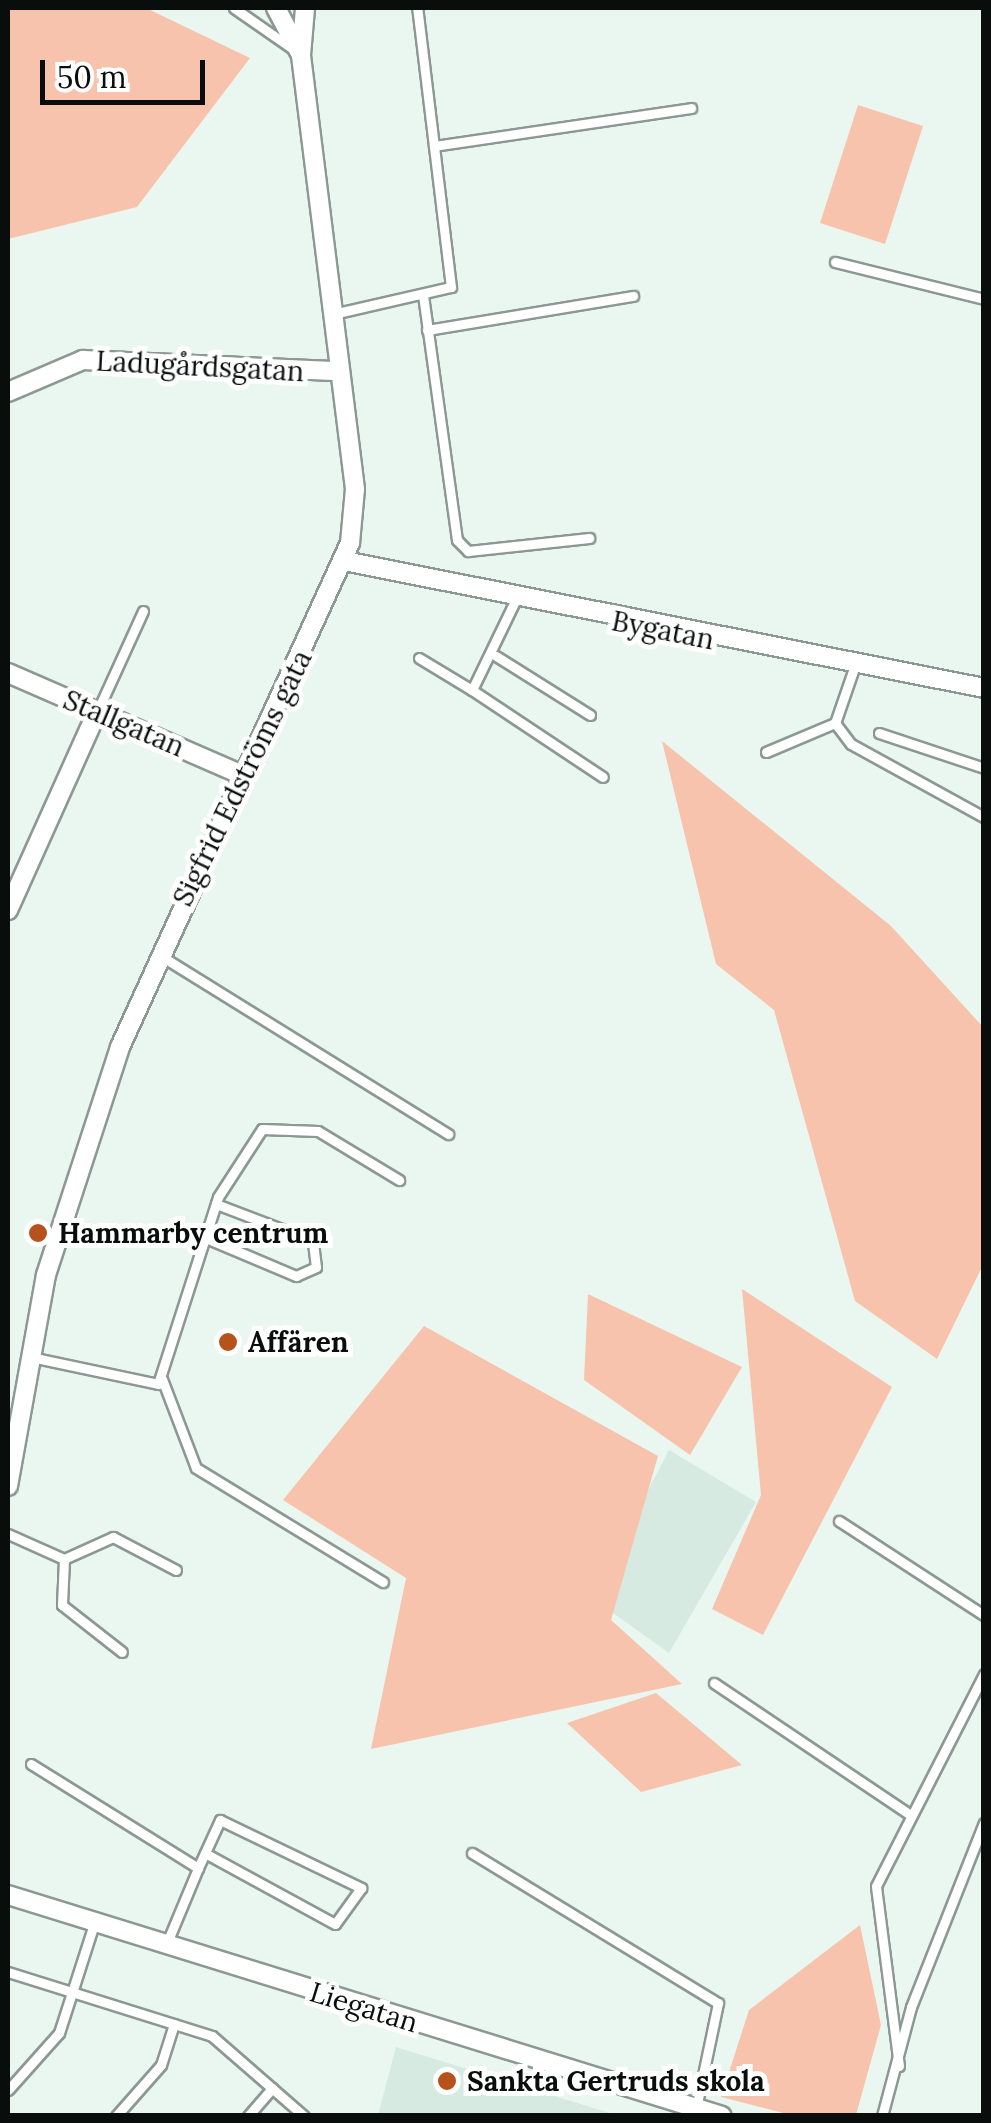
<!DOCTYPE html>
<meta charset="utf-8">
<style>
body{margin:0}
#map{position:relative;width:991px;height:2123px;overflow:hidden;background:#eaf7f1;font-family:Lora,serif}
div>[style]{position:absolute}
.built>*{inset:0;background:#d6eae2}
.green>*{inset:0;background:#f8c3ac}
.roads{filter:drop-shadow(2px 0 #8c9893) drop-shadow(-2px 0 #8c9893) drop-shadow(0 2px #8c9893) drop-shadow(0 -2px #8c9893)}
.lane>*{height:9px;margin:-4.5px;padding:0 4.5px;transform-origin:4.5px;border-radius:4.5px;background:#fff}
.street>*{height:18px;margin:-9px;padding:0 9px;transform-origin:9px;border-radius:9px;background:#fff}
.dots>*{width:28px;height:28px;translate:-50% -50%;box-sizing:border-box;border:5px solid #fff;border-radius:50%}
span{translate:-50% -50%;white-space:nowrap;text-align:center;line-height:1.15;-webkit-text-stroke:10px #fff;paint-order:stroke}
.street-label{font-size:28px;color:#090e0c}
.poi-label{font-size:28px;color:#090e0c;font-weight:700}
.left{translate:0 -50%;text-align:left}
.frame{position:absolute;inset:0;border:10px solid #090e0c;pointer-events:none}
.scale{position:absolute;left:40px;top:60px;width:165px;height:45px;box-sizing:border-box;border:5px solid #090e0c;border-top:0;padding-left:12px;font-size:30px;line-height:35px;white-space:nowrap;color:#090e0c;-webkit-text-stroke:8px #fff;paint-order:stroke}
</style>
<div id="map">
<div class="built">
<div style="clip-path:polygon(669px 1450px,756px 1502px,669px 1653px,592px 1598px)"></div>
<div style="clip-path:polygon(396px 2047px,616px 2115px,378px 2115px)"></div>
</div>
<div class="green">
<div style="clip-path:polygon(8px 8px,146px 8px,250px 58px,137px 207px,8px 239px)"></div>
<div style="clip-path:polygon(858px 105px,923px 126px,885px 244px,820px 223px)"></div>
<div style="clip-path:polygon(662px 741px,891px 926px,983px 1027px,983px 1265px,937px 1359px,855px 1301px,774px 1010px,716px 964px)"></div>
<div style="clip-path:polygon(742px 1289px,892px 1387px,763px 1635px,712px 1609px,761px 1495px)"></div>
<div style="clip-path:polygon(588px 1294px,742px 1367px,690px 1455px,584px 1380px)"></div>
<div style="clip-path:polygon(424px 1326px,658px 1456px,611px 1620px,682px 1684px,371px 1749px,406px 1578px,283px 1500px)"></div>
<div style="clip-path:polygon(656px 1693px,742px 1765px,641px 1792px,567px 1723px)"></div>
<div style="clip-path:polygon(860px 1925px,881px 2025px,856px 2115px,791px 2115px,721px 2097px,749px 2010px)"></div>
</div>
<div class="roads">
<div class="lane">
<div style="left:234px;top:8px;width:72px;rotate:34.8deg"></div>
<div style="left:434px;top:146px;width:260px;rotate:-8.4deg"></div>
<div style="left:835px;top:262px;width:154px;rotate:13.9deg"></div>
<div style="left:423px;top:295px;width:247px;rotate:82.1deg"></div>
<div style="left:457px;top:540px;width:16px;rotate:45deg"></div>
<div style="left:468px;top:551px;width:122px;rotate:-6.1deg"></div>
<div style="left:333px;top:314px;width:121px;rotate:-12.9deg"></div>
<div style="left:451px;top:287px;width:281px;rotate:-96.9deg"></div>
<div style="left:427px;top:330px;width:209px;rotate:-9.4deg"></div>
<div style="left:515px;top:601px;width:99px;rotate:115.8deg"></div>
<div style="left:472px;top:690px;width:157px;rotate:33.6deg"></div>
<div style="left:496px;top:656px;width:111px;rotate:32.1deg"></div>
<div style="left:419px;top:658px;width:62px;rotate:31.1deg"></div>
<div style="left:855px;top:665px;width:61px;rotate:109deg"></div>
<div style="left:835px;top:723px;width:26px;rotate:53deg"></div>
<div style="left:851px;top:744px;width:152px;rotate:28.8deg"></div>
<div style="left:97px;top:712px;width:111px;rotate:-65.5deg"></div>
<div style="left:879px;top:733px;width:111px;rotate:18.4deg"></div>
<div style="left:766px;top:752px;width:75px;rotate:-22.8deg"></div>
<div style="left:161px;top:956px;width:338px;rotate:31.8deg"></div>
<div style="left:206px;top:1238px;width:98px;rotate:22.9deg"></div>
<div style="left:296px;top:1276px;width:22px;rotate:-24deg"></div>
<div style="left:316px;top:1267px;width:26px;rotate:-97deg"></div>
<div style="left:313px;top:1241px;width:104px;rotate:-159.1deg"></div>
<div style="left:31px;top:1357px;width:130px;rotate:12deg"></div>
<div style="left:158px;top:1384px;width:196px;rotate:-72.2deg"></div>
<div style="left:218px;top:1197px;width:81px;rotate:-57.1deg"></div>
<div style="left:262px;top:1129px;width:56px;rotate:2deg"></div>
<div style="left:318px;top:1131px;width:95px;rotate:31.2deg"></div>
<div style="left:162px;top:1379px;width:95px;rotate:69.1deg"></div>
<div style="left:196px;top:1468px;width:219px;rotate:31.4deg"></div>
<div style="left:839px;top:1521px;width:173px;rotate:33deg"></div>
<div style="left:8px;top:1534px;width:61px;rotate:24.1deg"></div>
<div style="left:64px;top:1559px;width:54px;rotate:-24.2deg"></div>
<div style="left:113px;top:1537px;width:71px;rotate:27.6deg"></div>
<div style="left:64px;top:1559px;width:46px;rotate:92.5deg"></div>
<div style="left:62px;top:1605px;width:76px;rotate:38.1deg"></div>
<div style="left:714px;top:1683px;width:235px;rotate:33.9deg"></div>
<div style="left:31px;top:1764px;width:197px;rotate:31.9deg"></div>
<div style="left:472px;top:1853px;width:288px;rotate:31.4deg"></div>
<div style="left:718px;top:2003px;width:107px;rotate:101.8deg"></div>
<div style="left:166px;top:1945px;width:83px;rotate:-67.4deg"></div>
<div style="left:198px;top:1868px;width:53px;rotate:-65.4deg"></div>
<div style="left:220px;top:1820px;width:157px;rotate:25.7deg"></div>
<div style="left:361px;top:1888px;width:44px;rotate:125.8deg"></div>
<div style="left:335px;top:1924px;width:148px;rotate:-151.4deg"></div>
<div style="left:8px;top:1972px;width:214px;rotate:17.4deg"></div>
<div style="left:212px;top:2036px;width:122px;rotate:41deg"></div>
<div style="left:899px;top:2066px;width:181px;rotate:-97.3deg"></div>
<div style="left:876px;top:1886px;width:238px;rotate:-63deg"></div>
<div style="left:8px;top:2090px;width:76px;rotate:-48.2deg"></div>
<div style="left:59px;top:2033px;width:114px;rotate:-72.2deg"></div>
<div style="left:116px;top:2116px;width:68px;rotate:-48.6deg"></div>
<div style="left:161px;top:2065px;width:43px;rotate:-72.4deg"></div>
<div style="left:248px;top:2116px;width:37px;rotate:-49deg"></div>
<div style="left:882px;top:2116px;width:113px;rotate:-75.1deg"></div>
<div style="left:911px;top:2007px;width:198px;rotate:-68.4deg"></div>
</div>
<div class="street">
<div style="left:276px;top:8px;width:53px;rotate:62deg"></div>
<div style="left:8px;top:392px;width:82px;rotate:-23.1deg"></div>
<div style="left:83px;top:360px;width:256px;rotate:2.5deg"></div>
<div style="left:344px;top:561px;width:652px;rotate:11.22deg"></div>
<div style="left:8px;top:673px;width:253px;rotate:23.5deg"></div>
<div style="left:8px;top:910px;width:217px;rotate:-65.8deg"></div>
<div style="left:8px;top:1486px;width:214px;rotate:-79.8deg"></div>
<div style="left:46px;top:1275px;width:240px;rotate:-72deg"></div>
<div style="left:120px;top:1047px;width:554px;rotate:-65.47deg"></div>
<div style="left:350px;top:543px;width:54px;rotate:-84.7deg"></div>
<div style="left:355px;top:489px;width:437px;rotate:-97.1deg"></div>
<div style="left:301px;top:55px;width:47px;rotate:-85.1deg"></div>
<div style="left:8px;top:1895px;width:747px;rotate:17.2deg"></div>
</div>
</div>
<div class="dots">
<div style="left:38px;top:1233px;background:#b6531d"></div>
<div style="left:228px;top:1342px;background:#b6531d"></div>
<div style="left:447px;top:2081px;background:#b6531d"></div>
</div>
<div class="street-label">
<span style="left:200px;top:366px;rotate:3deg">Ladugårdsgatan</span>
<span style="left:663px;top:630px;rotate:11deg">Bygatan</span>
<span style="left:124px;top:723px;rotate:23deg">Stallgatan</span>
<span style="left:242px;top:778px;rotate:-64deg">Sigfrid Edströms gata</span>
<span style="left:364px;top:2007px;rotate:17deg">Liegatan</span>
</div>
<div class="poi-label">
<span class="left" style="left:58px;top:1233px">Hammarby centrum</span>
<span class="left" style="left:248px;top:1342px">Affären</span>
<span class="left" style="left:467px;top:2081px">Sankta Gertruds skola</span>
</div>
<div class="frame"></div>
<div class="scale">50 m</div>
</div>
